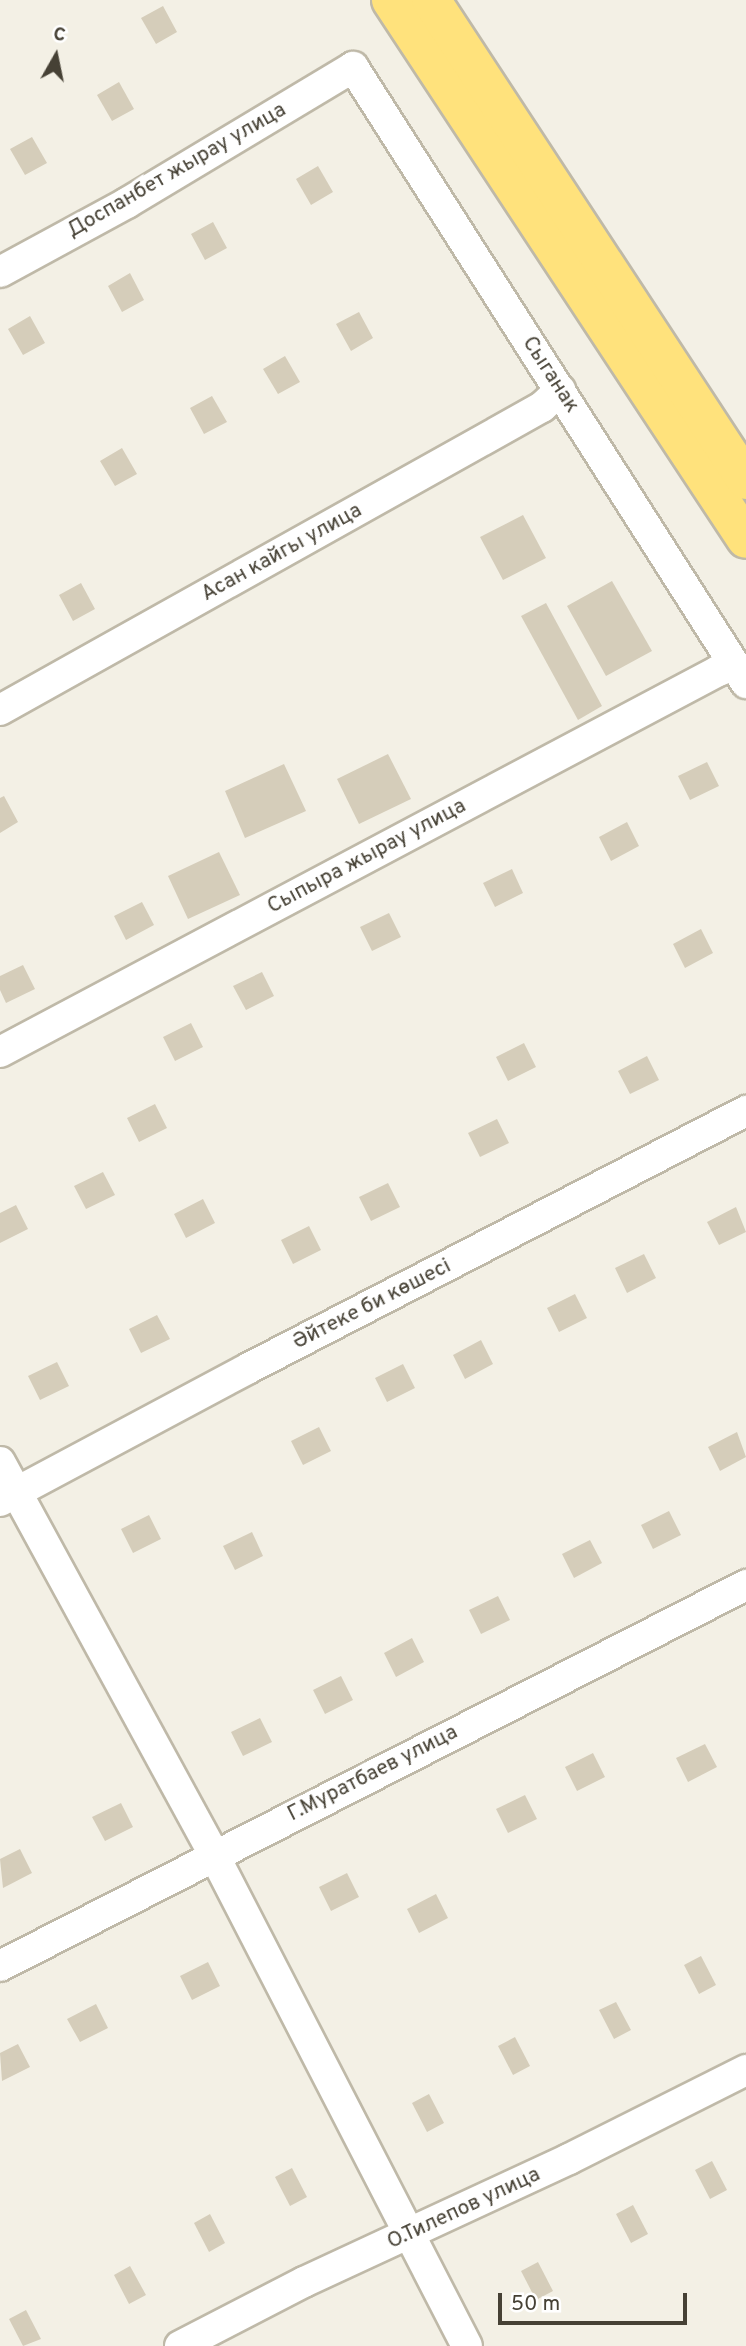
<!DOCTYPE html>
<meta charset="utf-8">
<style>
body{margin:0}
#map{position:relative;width:746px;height:2346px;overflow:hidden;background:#f3f0e5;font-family:Overpass,sans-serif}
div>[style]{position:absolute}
.building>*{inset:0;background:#d5cdba}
.roads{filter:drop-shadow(2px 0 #bfb9a8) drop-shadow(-2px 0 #bfb9a8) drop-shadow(0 2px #bfb9a8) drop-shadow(0 -2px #bfb9a8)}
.minor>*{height:30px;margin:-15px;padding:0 15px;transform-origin:15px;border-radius:15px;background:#fff}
.trunk>*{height:38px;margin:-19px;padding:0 19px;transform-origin:19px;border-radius:19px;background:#ffe27c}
span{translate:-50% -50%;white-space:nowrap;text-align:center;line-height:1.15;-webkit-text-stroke:7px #fff;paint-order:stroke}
.street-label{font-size:21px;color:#464135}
.north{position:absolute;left:21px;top:21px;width:70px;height:70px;-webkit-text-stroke:5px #fff;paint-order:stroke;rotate:9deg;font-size:19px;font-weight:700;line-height:28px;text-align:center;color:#464135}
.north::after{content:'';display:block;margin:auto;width:24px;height:32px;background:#464135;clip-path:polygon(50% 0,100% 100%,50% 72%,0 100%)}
.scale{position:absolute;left:498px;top:2293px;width:189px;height:32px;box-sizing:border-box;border:4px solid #464135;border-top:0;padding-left:9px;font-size:21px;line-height:24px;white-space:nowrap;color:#464135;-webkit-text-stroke:5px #fff;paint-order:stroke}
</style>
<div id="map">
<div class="building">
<div style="clip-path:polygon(163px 6px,177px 32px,156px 44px,141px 18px)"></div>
<div style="clip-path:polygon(119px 82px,134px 109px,112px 121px,97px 95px)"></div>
<div style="clip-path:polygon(32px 137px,47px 163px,25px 175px,10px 149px)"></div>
<div style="clip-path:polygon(318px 166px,333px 192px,311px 205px,296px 179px)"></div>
<div style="clip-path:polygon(213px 222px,227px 248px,205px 260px,191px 234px)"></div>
<div style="clip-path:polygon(130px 273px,144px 300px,122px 312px,108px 286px)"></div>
<div style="clip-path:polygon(359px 312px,373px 338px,351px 351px,336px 324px)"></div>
<div style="clip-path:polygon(30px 316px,45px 343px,23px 355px,8px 329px)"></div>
<div style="clip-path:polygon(285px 356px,300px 382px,278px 394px,263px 369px)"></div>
<div style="clip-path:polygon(212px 396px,227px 422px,204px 434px,190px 408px)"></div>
<div style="clip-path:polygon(122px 448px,137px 474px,115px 486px,100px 461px)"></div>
<div style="clip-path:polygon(523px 515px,546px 558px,503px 580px,480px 537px)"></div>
<div style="clip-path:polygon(612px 581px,652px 651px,606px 676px,567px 606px)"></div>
<div style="clip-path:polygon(81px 583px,95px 609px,73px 621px,59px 595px)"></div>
<div style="clip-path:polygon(546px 603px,602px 706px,578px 720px,521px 616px)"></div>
<div style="clip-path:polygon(388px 754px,411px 799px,359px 824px,337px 779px)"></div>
<div style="clip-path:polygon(707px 762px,719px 786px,690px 800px,678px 776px)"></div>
<div style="clip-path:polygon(284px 764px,306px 811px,245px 838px,225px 791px)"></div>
<div style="clip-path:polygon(4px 796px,18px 822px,0 833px,0 798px)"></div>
<div style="clip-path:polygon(627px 822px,639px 846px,611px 861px,599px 837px)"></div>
<div style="clip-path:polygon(219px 852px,240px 895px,188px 919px,168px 876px)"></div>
<div style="clip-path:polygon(512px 869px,523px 893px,495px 907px,483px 883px)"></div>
<div style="clip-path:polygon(142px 902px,154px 925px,126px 940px,114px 916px)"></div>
<div style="clip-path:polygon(389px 913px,401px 937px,372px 951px,360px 927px)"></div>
<div style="clip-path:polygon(701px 929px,713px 953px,685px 968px,673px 944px)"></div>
<div style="clip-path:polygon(23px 965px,35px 989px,6px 1003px,0 990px,0 976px)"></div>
<div style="clip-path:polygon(262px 972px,274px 996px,246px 1010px,233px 986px)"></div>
<div style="clip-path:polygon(191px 1023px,203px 1047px,175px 1061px,163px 1037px)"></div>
<div style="clip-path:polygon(524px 1043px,536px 1067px,508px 1081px,496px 1057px)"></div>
<div style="clip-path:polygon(647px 1056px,659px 1080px,630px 1094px,618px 1071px)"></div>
<div style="clip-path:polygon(155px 1104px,167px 1128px,139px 1142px,127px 1118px)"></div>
<div style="clip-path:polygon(497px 1119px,509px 1143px,480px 1157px,468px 1133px)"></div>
<div style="clip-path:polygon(103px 1172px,115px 1195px,86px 1209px,74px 1186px)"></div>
<div style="clip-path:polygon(388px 1183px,400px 1207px,371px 1221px,359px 1197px)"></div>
<div style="clip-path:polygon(203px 1199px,215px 1223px,186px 1238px,174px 1214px)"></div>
<div style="clip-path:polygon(16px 1205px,28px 1229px,0 1243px,0 1213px)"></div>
<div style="clip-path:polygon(736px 1207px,746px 1232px,719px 1245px,707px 1222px)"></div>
<div style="clip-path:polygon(309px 1226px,321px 1250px,293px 1264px,281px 1240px)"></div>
<div style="clip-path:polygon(644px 1254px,656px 1278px,627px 1293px,615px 1268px)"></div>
<div style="clip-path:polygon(575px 1294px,587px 1318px,559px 1332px,547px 1308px)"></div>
<div style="clip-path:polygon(157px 1315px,170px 1339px,141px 1353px,129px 1329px)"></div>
<div style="clip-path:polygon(481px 1340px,493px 1364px,465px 1379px,453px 1355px)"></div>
<div style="clip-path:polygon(57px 1362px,69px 1386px,40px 1400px,28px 1376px)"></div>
<div style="clip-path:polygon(403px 1364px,415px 1388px,387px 1402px,375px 1378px)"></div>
<div style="clip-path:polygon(319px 1427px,331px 1451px,303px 1465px,291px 1441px)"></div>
<div style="clip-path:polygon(737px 1432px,746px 1457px,720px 1471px,708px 1447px)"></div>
<div style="clip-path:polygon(669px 1511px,681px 1535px,653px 1549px,641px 1525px)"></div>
<div style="clip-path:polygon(149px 1515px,161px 1539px,133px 1553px,121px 1529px)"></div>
<div style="clip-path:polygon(252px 1532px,263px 1556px,235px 1570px,223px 1546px)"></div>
<div style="clip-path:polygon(590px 1540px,602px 1563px,574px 1578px,562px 1554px)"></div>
<div style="clip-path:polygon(498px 1596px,510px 1620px,481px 1634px,469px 1610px)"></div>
<div style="clip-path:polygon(412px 1638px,424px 1662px,396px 1677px,384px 1653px)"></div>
<div style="clip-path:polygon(341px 1676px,353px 1700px,325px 1714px,313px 1690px)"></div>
<div style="clip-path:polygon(260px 1718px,272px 1742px,243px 1756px,231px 1732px)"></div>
<div style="clip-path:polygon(705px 1744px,717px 1767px,688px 1782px,676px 1758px)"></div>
<div style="clip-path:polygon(593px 1753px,605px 1777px,577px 1791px,565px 1767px)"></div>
<div style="clip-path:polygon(525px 1795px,537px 1819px,508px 1833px,496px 1809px)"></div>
<div style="clip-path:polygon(121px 1803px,133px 1827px,105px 1841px,92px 1817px)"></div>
<div style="clip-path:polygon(20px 1849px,32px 1873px,3px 1888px,0 1859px)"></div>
<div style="clip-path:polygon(347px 1873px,359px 1897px,331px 1911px,319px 1887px)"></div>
<div style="clip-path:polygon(436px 1894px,448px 1918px,419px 1933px,407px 1909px)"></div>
<div style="clip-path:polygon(701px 1956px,716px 1985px,699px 1994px,684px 1965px)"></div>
<div style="clip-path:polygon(208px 1962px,220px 1986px,192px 2000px,180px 1976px)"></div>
<div style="clip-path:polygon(616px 2002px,631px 2030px,614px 2039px,599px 2010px)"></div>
<div style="clip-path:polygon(96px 2004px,108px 2028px,80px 2042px,67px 2019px)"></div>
<div style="clip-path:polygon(515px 2037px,530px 2066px,513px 2075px,498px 2046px)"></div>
<div style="clip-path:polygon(18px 2044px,30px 2067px,2px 2081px,0 2053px)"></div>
<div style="clip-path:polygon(429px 2094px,444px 2123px,427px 2132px,412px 2103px)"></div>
<div style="clip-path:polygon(712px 2161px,727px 2190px,710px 2199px,695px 2170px)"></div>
<div style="clip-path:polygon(292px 2168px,307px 2197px,290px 2206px,275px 2177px)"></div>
<div style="clip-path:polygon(633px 2205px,648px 2234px,631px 2243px,616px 2214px)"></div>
<div style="clip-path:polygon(210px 2214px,225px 2243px,209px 2252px,194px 2223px)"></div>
<div style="clip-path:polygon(538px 2262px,553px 2291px,536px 2300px,521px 2271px)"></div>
<div style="clip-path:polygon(130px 2266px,146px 2295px,129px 2304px,114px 2275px)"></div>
<div style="clip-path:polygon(26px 2310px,41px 2339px,23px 2346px,9px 2319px)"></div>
</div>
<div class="roads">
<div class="minor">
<div style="left:0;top:272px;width:145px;rotate:-28.5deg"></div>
<div style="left:127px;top:203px;width:264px;rotate:-31deg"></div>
<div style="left:353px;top:67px;width:731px;rotate:57.46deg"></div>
<div style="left:0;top:710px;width:621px;rotate:-29.21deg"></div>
<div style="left:542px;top:407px;width:25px;rotate:-43deg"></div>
<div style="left:0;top:1052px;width:813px;rotate:-27.95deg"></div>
<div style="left:718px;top:671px;width:18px;rotate:-19deg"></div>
<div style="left:0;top:1462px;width:447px;rotate:61.4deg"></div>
<div style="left:214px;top:1855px;width:552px;rotate:62.74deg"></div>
<div style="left:0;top:1501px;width:282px;rotate:-28.1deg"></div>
<div style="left:249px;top:1368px;width:560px;rotate:-27.34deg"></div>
<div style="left:0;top:1966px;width:838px;rotate:-27.05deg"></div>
<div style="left:180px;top:2346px;width:140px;rotate:-27.3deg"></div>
<div style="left:304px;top:2282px;width:292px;rotate:-24.9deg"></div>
<div style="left:569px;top:2159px;width:198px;rotate:-26.7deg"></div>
</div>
<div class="trunk">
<div style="left:391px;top:0;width:645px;rotate:56.63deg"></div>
<div style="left:431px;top:0;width:574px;rotate:56.73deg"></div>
</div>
</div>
<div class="street-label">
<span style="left:177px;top:171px;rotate:-30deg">Доспанбет жырау улица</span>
<span style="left:550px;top:375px;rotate:57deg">Сыганак</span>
<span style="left:282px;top:553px;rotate:-29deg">Асан кайгы улица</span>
<span style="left:367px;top:857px;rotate:-28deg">Сыпыра жырау улица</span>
<span style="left:372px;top:1305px;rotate:-27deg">Әйтеке би көшесі</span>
<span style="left:373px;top:1774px;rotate:-27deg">Г.Муратбаев улица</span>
<span style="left:464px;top:2209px;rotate:-25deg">О.Тилепов улица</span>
</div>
<div class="north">С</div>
<div class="scale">50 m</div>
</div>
